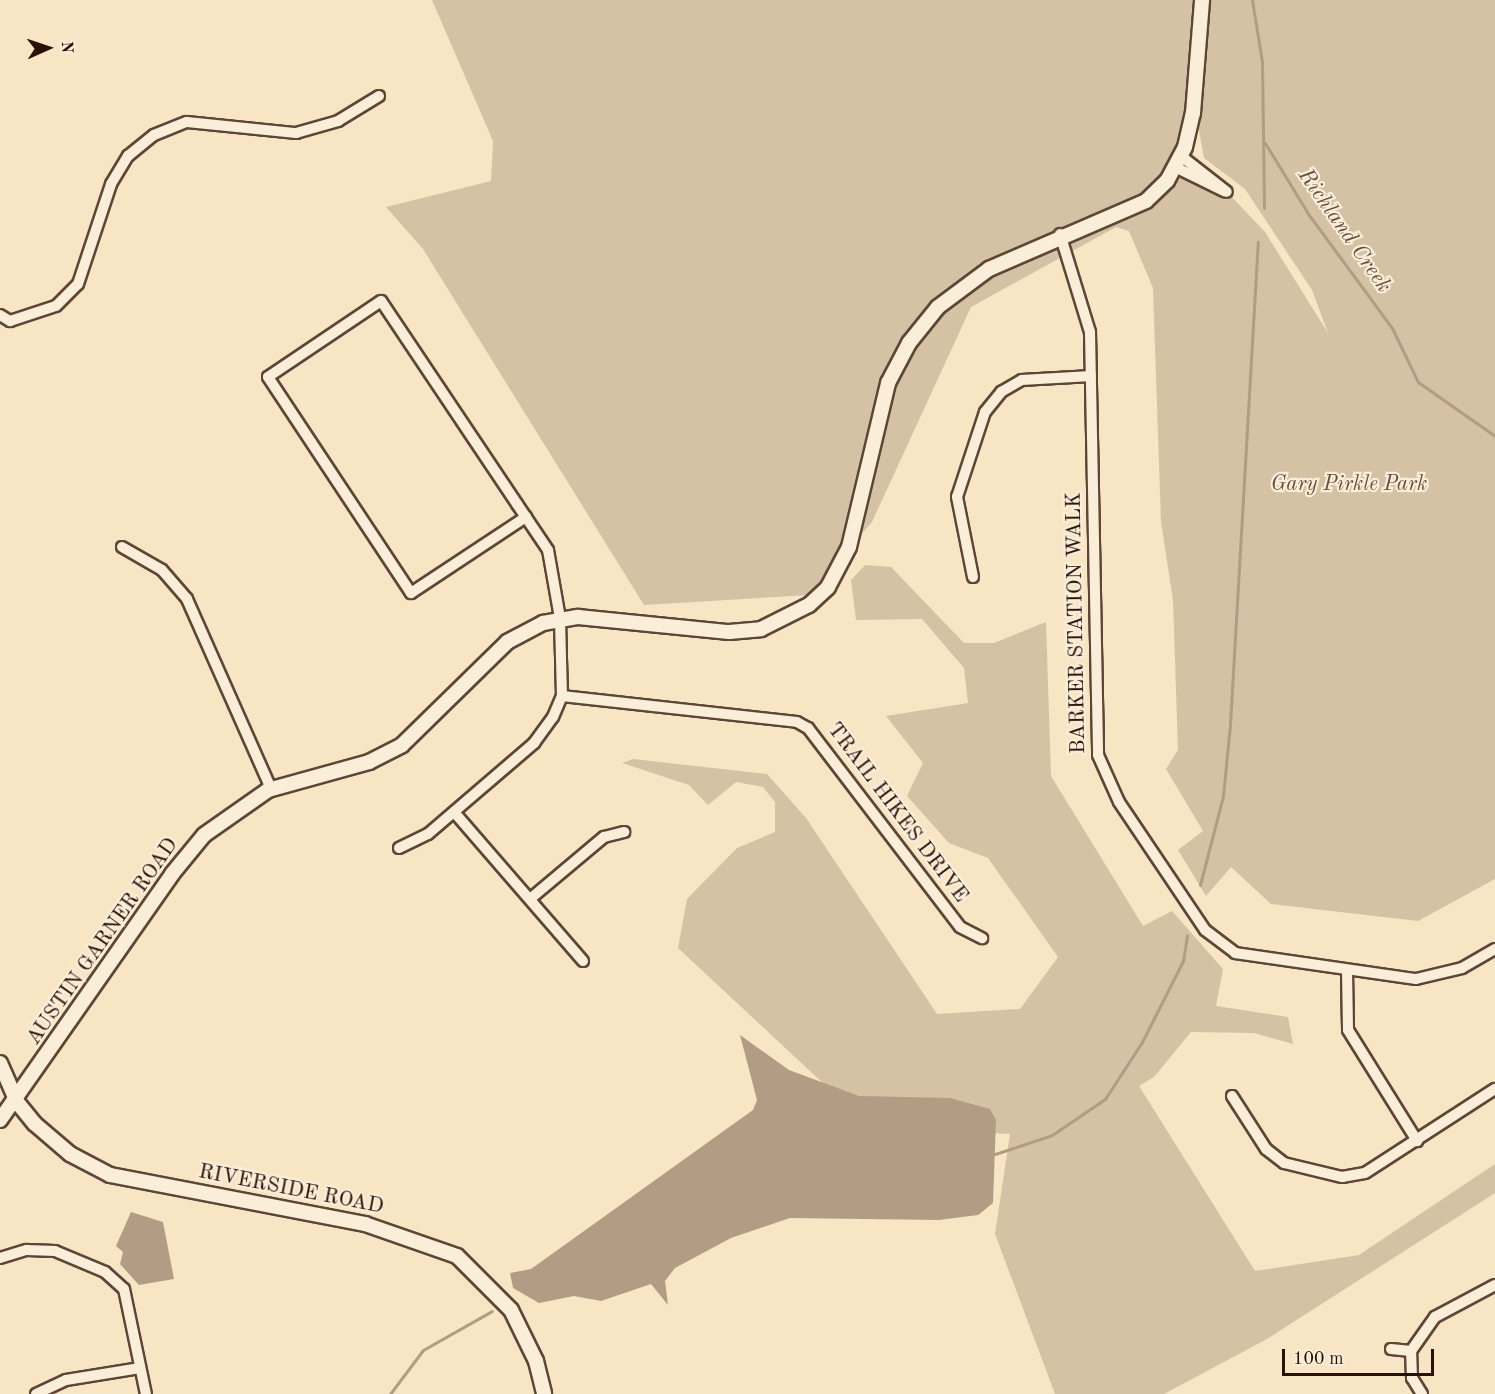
<!DOCTYPE html>
<style>
body{margin:0}
#map{position:relative;width:1495px;height:1394px;overflow:hidden;background:#f8e5c4;font-family:"Old Standard TT",serif}
div>[style]{position:absolute}
.green>*{inset:0;background:#d5c1a4}
.water>*{inset:0;background:#b29d84}
.stream>*{height:3px;margin:-1.5px;padding:0 1.5px;transform-origin:1.5px;border-radius:1.5px;background:#b29d84}
.roads{filter:drop-shadow(2px 0 #5e4637) drop-shadow(-2px 0 #5e4637) drop-shadow(0 2px #5e4637) drop-shadow(0 -2px #5e4637)}
.minor>*{height:10px;margin:-5px;padding:0 5px;transform-origin:5px;border-radius:5px;background:#faeed9}
.tertiary>*{height:14px;margin:-7px;padding:0 7px;transform-origin:7px;border-radius:7px;background:#faeed9}
span{translate:-50% -50%;white-space:nowrap;text-align:center;line-height:1.15;-webkit-text-stroke:4.5px #faeed9;paint-order:stroke}
.park-label{font-size:21px;color:#664f3f;font-style:italic}
.street-label{font-size:21px;color:#2a1108}
.water-label{font-size:22px;color:#675040;font-style:italic}
.north{position:absolute;left:18px;top:18px;width:60px;height:60px;-webkit-text-stroke:4px #faeed9;paint-order:stroke;rotate:87deg;font-size:16px;font-weight:700;line-height:24px;text-align:center;color:#2a1108}
.north::after{content:'';display:block;margin:auto;width:21px;height:27px;background:#2a1108;clip-path:polygon(50% 0,100% 100%,50% 72%,0 100%)}
.scale{position:absolute;left:1282px;top:1349px;width:152px;height:27px;box-sizing:border-box;border:3px solid #2a1108;border-top:0;padding-left:8px;font-size:18px;line-height:21px;white-space:nowrap;color:#2a1108;-webkit-text-stroke:4px #faeed9;paint-order:stroke}
</style>
<div id="map">
<div class="green">
<i style="clip-path:polygon(evenodd,432px 0,1495px 0,1495px 879px,1418px 921px,1271px 904px,1231px 867px,1206px 896px,1178px 850px,1203px 831px,1166px 769px,1178px 750px,1173px 600px,1161px 522px,1153px 288px,1129px 231px,1116px 227px,971px 307px,872px 522px,808px 595px,644px 605px,423px 249px,386px 207px,491px 181px,493px 141px,432px 0,1197px 119px,1204px 158px,1245px 189px,1312px 290px,1328px 333px,1265px 232px,1227px 192px,1183px 176px,1157px 199px,1197px 119px)"></i>
<i style="clip-path:polygon(865px 565px,891px 567px,964px 643px,994px 643px,1046px 622px,1051px 776px,1143px 926px,1172px 911px,1223px 969px,1216px 1006px,1288px 1017px,1293px 1044px,1254px 1033px,1191px 1032px,1154px 1077px,1139px 1086px,1255px 1271px,1359px 1255px,1495px 1164px,1495px 1193px,1267px 1339px,1164px 1394px,1055px 1394px,995px 1234px,1010px 1134px,870px 1127px,678px 948px,687px 899px,737px 848px,775px 832px,775px 802px,763px 787px,736px 782px,708px 805px,689px 785px,622px 763px,633px 759px,767px 774px,806px 818px,937px 1014px,1020px 1009px,1058px 957px,988px 858px,949px 843px,907px 796px,923px 763px,886px 716px,968px 703px,964px 668px,922px 619px,856px 620px,851px 580px)"></i>
</div>
<div class="water">
<i style="clip-path:polygon(740px 1035px,789px 1070px,859px 1096px,950px 1098px,990px 1109px,996px 1120px,993px 1203px,978px 1215px,939px 1220px,790px 1218px,731px 1238px,675px 1268px,665px 1281px,668px 1305px,651px 1284px,601px 1301px,574px 1296px,539px 1303px,513px 1288px,510px 1273px,531px 1269px,753px 1110px,757px 1100px)"></i>
<i style="clip-path:polygon(131px 1212px,163px 1222px,174px 1279px,139px 1285px,120px 1264px,123px 1252px,116px 1246px)"></i>
</div>
<div class="stream">
<i style="left:1252px;top:0;width:63px;rotate:80.8deg"></i>
<i style="left:1262px;top:62px;width:146px;rotate:89.2deg"></i>
<i style="left:1265px;top:143px;width:84px;rotate:58.6deg"></i>
<i style="left:1309px;top:215px;width:140px;rotate:53.7deg"></i>
<i style="left:1392px;top:328px;width:60px;rotate:64.3deg"></i>
<i style="left:1418px;top:382px;width:94px;rotate:35deg"></i>
<i style="left:1200px;top:885px;width:92px;rotate:-75.5deg"></i>
<i style="left:1223px;top:796px;width:72px;rotate:-84.4deg"></i>
<i style="left:1230px;top:724px;width:483px;rotate:-86.7deg"></i>
<i style="left:995px;top:1154px;width:60px;rotate:-18.4deg"></i>
<i style="left:1052px;top:1135px;width:64px;rotate:-34.2deg"></i>
<i style="left:1105px;top:1099px;width:68px;rotate:-57deg"></i>
<i style="left:1142px;top:1042px;width:91px;rotate:-63.2deg"></i>
<i style="left:1183px;top:961px;width:26px;rotate:-81deg"></i>
<i style="left:390px;top:1394px;width:55px;rotate:-53.1deg"></i>
<i style="left:423px;top:1350px;width:79px;rotate:-29.5deg"></i>
</div>
<div class="roads">
<div class="minor">
<i style="left:1181px;top:156px;width:58px;rotate:38deg"></i>
<i style="left:1175px;top:167px;width:55px;rotate:26.1deg"></i>
<i style="left:1060px;top:234px;width:102px;rotate:73deg"></i>
<i style="left:1090px;top:332px;width:423px;rotate:88.9deg"></i>
<i style="left:1098px;top:755px;width:51px;rotate:65.9deg"></i>
<i style="left:1119px;top:802px;width:154px;rotate:56.1deg"></i>
<i style="left:1205px;top:930px;width:38px;rotate:37deg"></i>
<i style="left:1235px;top:953px;width:183px;rotate:8.2deg"></i>
<i style="left:1416px;top:979px;width:47px;rotate:-13.4deg"></i>
<i style="left:1462px;top:968px;width:38px;rotate:-30deg"></i>
<i style="left:0;top:315px;width:12px;rotate:31deg"></i>
<i style="left:10px;top:321px;width:48px;rotate:-18.1deg"></i>
<i style="left:56px;top:306px;width:31px;rotate:-45deg"></i>
<i style="left:78px;top:284px;width:105px;rotate:-71.7deg"></i>
<i style="left:111px;top:184px;width:33px;rotate:-59deg"></i>
<i style="left:128px;top:156px;width:33px;rotate:-39deg"></i>
<i style="left:154px;top:135px;width:35px;rotate:-22deg"></i>
<i style="left:187px;top:122px;width:110px;rotate:5.8deg"></i>
<i style="left:296px;top:133px;width:44px;rotate:-15.9deg"></i>
<i style="left:338px;top:121px;width:48px;rotate:-31.4deg"></i>
<i style="left:122px;top:547px;width:46px;rotate:29.9deg"></i>
<i style="left:162px;top:570px;width:38px;rotate:49deg"></i>
<i style="left:187px;top:599px;width:208px;rotate:66.1deg"></i>
<i style="left:973px;top:577px;width:82px;rotate:-101.3deg"></i>
<i style="left:957px;top:497px;width:89px;rotate:-71.8deg"></i>
<i style="left:985px;top:412px;width:26px;rotate:-51deg"></i>
<i style="left:1001px;top:392px;width:24px;rotate:-30deg"></i>
<i style="left:1022px;top:380px;width:69px;rotate:-3.3deg"></i>
<i style="left:562px;top:696px;width:236px;rotate:6.3deg"></i>
<i style="left:797px;top:722px;width:13px;rotate:29deg"></i>
<i style="left:808px;top:728px;width:250px;rotate:52.6deg"></i>
<i style="left:960px;top:927px;width:25px;rotate:27deg"></i>
<i style="left:454px;top:812px;width:197px;rotate:49.1deg"></i>
<i style="left:399px;top:848px;width:32px;rotate:-26deg"></i>
<i style="left:428px;top:834px;width:140px;rotate:-40.6deg"></i>
<i style="left:534px;top:743px;width:32px;rotate:-54deg"></i>
<i style="left:553px;top:717px;width:23px;rotate:-67deg"></i>
<i style="left:562px;top:696px;width:78px;rotate:-91.5deg"></i>
<i style="left:560px;top:618px;width:69px;rotate:-100deg"></i>
<i style="left:548px;top:550px;width:55px;rotate:-124deg"></i>
<i style="left:517px;top:504px;width:244px;rotate:-123.8deg"></i>
<i style="left:381px;top:301px;width:136px;rotate:146.1deg"></i>
<i style="left:268px;top:377px;width:259px;rotate:56.5deg"></i>
<i style="left:411px;top:593px;width:138px;rotate:-33.5deg"></i>
<i style="left:530px;top:899px;width:97px;rotate:-40deg"></i>
<i style="left:604px;top:837px;width:21px;rotate:-14deg"></i>
<i style="left:1347px;top:971px;width:59px;rotate:89deg"></i>
<i style="left:1348px;top:1030px;width:131px;rotate:58.1deg"></i>
<i style="left:1232px;top:1096px;width:63px;rotate:57.3deg"></i>
<i style="left:1266px;top:1149px;width:23px;rotate:38deg"></i>
<i style="left:1284px;top:1163px;width:60px;rotate:13.6deg"></i>
<i style="left:1342px;top:1177px;width:23px;rotate:-10deg"></i>
<i style="left:1365px;top:1173px;width:155px;rotate:-32.9deg"></i>
<i style="left:0;top:1258px;width:28px;rotate:-17deg"></i>
<i style="left:27px;top:1250px;width:28px;rotate:2deg"></i>
<i style="left:55px;top:1251px;width:54px;rotate:22.8deg"></i>
<i style="left:105px;top:1272px;width:25px;rotate:42deg"></i>
<i style="left:124px;top:1289px;width:107px;rotate:78.2deg"></i>
<i style="left:1391px;top:1349px;width:20px;rotate:6deg"></i>
<i style="left:36px;top:1394px;width:33px;rotate:-25deg"></i>
<i style="left:66px;top:1380px;width:75px;rotate:-9.2deg"></i>
<i style="left:1422px;top:1394px;width:19px;rotate:-122deg"></i>
<i style="left:1412px;top:1378px;width:27px;rotate:-92deg"></i>
<i style="left:1411px;top:1351px;width:42px;rotate:-54.8deg"></i>
<i style="left:1435px;top:1317px;width:68px;rotate:-28.1deg"></i>
</div>
<div class="tertiary">
<i style="left:0;top:1063px;width:43px;rotate:66.4deg"></i>
<i style="left:17px;top:1102px;width:28px;rotate:51deg"></i>
<i style="left:35px;top:1124px;width:46px;rotate:40.6deg"></i>
<i style="left:70px;top:1154px;width:45px;rotate:27.7deg"></i>
<i style="left:110px;top:1175px;width:260px;rotate:10.9deg"></i>
<i style="left:365px;top:1224px;width:97px;rotate:19.2deg"></i>
<i style="left:457px;top:1256px;width:76px;rotate:45deg"></i>
<i style="left:511px;top:1310px;width:57px;rotate:63.9deg"></i>
<i style="left:536px;top:1361px;width:34px;rotate:76deg"></i>
<i style="left:0;top:1120px;width:300px;rotate:-55deg"></i>
<i style="left:172px;top:874px;width:50px;rotate:-50.6deg"></i>
<i style="left:204px;top:835px;width:78px;rotate:-35.1deg"></i>
<i style="left:268px;top:790px;width:105px;rotate:-15.5deg"></i>
<i style="left:369px;top:762px;width:37px;rotate:-27deg"></i>
<i style="left:402px;top:745px;width:147px;rotate:-44.4deg"></i>
<i style="left:507px;top:642px;width:41px;rotate:-27.8deg"></i>
<i style="left:543px;top:623px;width:36px;rotate:-10deg"></i>
<i style="left:578px;top:617px;width:152px;rotate:5.7deg"></i>
<i style="left:729px;top:632px;width:32px;rotate:-5deg"></i>
<i style="left:761px;top:629px;width:54px;rotate:-26.6deg"></i>
<i style="left:809px;top:605px;width:26px;rotate:-43deg"></i>
<i style="left:828px;top:587px;width:45px;rotate:-62.3deg"></i>
<i style="left:849px;top:547px;width:169px;rotate:-76.6deg"></i>
<i style="left:888px;top:383px;width:45px;rotate:-62.3deg"></i>
<i style="left:909px;top:343px;width:46px;rotate:-51.1deg"></i>
<i style="left:938px;top:307px;width:64px;rotate:-36.7deg"></i>
<i style="left:989px;top:269px;width:171px;rotate:-23.4deg"></i>
<i style="left:1146px;top:201px;width:29px;rotate:-44deg"></i>
<i style="left:1167px;top:181px;width:38px;rotate:-62deg"></i>
<i style="left:1185px;top:147px;width:35px;rotate:-77deg"></i>
<i style="left:1193px;top:113px;width:113px;rotate:-85.4deg"></i>
</div>
</div>
<div class="park-label">
<span style="left:1349px;top:485px">Gary Pirkle Park</span>
</div>
<div class="street-label">
<span style="left:1077px;top:623px;rotate:-91deg">BARKER STATION WALK</span>
<span style="left:897px;top:813px;rotate:53deg">TRAIL HIKES DRIVE</span>
<span style="left:103px;top:942px;rotate:-55deg">AUSTIN GARNER ROAD</span>
<span style="left:291px;top:1190px;rotate:11deg">RIVERSIDE ROAD</span>
</div>
<div class="water-label">
<span style="left:1344px;top:231px;rotate:55deg">Richland Creek</span>
</div>
<div class="north">N</div>
<div class="scale">100 m</div>
</div>
